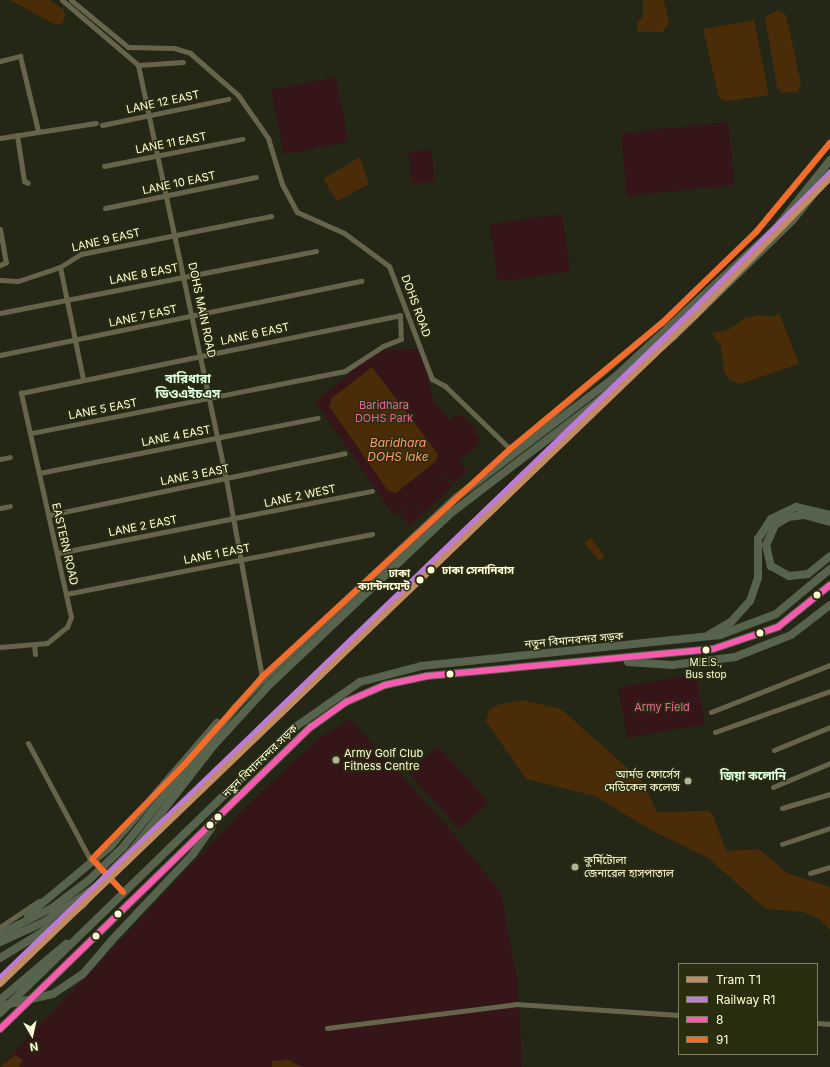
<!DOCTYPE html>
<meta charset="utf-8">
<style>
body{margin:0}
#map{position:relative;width:830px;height:1067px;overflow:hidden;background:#252716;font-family:Inter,"Noto Sans Bengali",sans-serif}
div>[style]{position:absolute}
.green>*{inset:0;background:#351518;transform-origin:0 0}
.water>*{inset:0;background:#4a2c09;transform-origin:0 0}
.minor>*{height:5px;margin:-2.5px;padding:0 2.5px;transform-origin:2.5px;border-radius:2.5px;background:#66654c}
.highway>*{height:8px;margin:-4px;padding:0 4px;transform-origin:4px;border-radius:4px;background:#57634c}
.highway-bridge>*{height:8px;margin:-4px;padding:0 4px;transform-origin:4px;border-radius:4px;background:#57634c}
.bus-1>*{height:6px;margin:-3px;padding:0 3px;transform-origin:3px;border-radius:3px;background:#f75aaf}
.bus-2>*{height:6px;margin:-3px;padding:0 3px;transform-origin:3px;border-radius:3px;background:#f36c2b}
.rail-1>*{height:7px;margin:-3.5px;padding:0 3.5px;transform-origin:3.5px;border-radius:3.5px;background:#bd7bd9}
.tram-1>*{height:6px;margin:-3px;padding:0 3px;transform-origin:3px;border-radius:3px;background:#c18c65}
.dots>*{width:11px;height:11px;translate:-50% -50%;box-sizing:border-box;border:2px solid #2b2d10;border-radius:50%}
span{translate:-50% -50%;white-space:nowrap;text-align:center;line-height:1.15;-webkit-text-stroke:3px #2b2d10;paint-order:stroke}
.bus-label{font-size:10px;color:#ffffdc}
.street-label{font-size:11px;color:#ffffdc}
.park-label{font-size:11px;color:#e86797}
.stop-label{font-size:11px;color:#ffffdc;font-weight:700}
.left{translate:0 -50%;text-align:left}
.right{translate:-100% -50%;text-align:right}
.poi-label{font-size:11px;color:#ffffdc}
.water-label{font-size:12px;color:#ff9c6a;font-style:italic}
.neighbourhood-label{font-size:12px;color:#deffe6;font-weight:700}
.quarter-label{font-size:13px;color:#deffe6;font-weight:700}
.legend{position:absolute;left:678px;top:963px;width:140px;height:92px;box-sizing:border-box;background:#2b2d10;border:1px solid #808162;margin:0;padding:5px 7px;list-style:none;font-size:12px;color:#ffffdc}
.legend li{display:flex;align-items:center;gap:8px;height:20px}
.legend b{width:20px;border:1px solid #808162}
.north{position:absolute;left:12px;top:1015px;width:40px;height:40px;-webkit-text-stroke:3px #2b2d10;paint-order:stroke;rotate:171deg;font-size:11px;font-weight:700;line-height:16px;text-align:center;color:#ffffdc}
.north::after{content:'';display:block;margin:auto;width:14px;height:18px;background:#ffffdc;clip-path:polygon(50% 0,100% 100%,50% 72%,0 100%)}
</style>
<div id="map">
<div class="green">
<i style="left:336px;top:77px;width:66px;height:66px;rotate:79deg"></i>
<i style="left:728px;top:122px;width:63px;height:108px;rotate:84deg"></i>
<i style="left:431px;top:149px;width:32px;height:23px;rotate:83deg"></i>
<i style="left:562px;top:214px;width:58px;height:73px;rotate:82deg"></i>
<i style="clip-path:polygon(420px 349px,434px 402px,450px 420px,461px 414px,477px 429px,474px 432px,480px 438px,475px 448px,459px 461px,467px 471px,453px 484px,444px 474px,394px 516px,315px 401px,377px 351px)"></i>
<i style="clip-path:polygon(443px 476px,453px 486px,424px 513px,412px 501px)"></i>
<i style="left:412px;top:502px;width:16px;height:18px;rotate:47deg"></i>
<i style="left:696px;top:674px;width:51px;height:79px;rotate:80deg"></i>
<i style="clip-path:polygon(350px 719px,450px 829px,501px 893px,518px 985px,522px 1067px,0 1067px,253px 800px,317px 739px)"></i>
<i style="left:438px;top:746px;width:76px;height:40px;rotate:48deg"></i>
</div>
<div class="water">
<i style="clip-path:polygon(10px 0,50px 0,64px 10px,65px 17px,62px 24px,54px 24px)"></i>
<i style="clip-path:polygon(643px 0,664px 0,669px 23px,663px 32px,637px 32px,637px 22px,643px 18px)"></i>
<i style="clip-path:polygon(778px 10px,786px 15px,801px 84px,797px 92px,781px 93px,777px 87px,765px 17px)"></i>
<i style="clip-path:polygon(754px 20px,769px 95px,728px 101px,719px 98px,703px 29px)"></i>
<i style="clip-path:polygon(360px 157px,369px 184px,337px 201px,323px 179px)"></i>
<i style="clip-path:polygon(779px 313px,799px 364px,740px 384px,730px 381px,724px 371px,721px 346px,712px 333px,728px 330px,745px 318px,759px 315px,773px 317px)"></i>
<i style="clip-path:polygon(372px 367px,438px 454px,436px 461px,396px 493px,388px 491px,329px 406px,332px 398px)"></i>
<i style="left:591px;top:538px;width:23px;height:8px;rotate:52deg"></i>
<i style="clip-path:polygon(523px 700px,561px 709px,643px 782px,657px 812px,708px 811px,713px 815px,726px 851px,759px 849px,787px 873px,830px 887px,830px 930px,821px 920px,804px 912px,766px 909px,708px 858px,651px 830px,595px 796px,526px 779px,486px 721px,488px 712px,497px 705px)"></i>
<i style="clip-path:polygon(15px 1055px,23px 1060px,19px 1067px,0 1067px)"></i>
<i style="clip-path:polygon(288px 1060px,302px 1067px,272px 1067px,272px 1061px)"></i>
</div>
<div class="minor">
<i style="left:62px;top:0;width:100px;rotate:40.5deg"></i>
<i style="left:71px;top:0;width:74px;rotate:39.5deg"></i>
<i style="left:128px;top:47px;width:46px;rotate:1.2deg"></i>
<i style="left:174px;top:48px;width:17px;rotate:17deg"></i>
<i style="left:190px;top:53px;width:64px;rotate:41.2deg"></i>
<i style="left:238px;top:95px;width:52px;rotate:55.1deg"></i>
<i style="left:268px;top:138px;width:48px;rotate:73.1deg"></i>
<i style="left:282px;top:184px;width:32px;rotate:62deg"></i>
<i style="left:297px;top:212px;width:51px;rotate:24.1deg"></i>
<i style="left:344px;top:233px;width:56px;rotate:36.3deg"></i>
<i style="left:389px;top:266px;width:121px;rotate:69.2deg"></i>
<i style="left:432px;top:379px;width:15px;rotate:28deg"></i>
<i style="left:445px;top:386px;width:91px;rotate:44.1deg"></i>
<i style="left:0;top:61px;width:21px;rotate:-14deg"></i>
<i style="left:20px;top:56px;width:77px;rotate:76.5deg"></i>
<i style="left:138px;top:65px;width:423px;rotate:78deg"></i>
<i style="left:226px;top:479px;width:201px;rotate:79.7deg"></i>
<i style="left:138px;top:65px;width:45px;rotate:-3.8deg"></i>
<i style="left:102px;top:125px;width:129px;rotate:-11.7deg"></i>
<i style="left:17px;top:135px;width:47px;rotate:81.3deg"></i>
<i style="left:24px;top:181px;width:4px;rotate:27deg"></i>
<i style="left:0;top:138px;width:97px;rotate:-8.9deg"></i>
<i style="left:104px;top:166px;width:141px;rotate:-11.1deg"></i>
<i style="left:105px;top:208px;width:154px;rotate:-11.6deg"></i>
<i style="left:0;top:229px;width:34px;rotate:80deg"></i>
<i style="left:6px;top:262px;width:7px;rotate:153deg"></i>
<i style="left:60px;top:267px;width:25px;rotate:-32deg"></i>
<i style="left:81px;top:254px;width:194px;rotate:-11.3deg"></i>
<i style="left:60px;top:267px;width:114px;rotate:78.4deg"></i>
<i style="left:0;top:280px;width:18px;rotate:3deg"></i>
<i style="left:18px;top:281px;width:44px;rotate:-18.4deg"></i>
<i style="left:0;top:313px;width:322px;rotate:-11.1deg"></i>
<i style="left:0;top:355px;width:369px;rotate:-11.6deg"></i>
<i style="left:0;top:459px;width:10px;rotate:-11deg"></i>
<i style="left:489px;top:469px;width:226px;rotate:-40.2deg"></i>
<i style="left:662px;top:323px;width:131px;rotate:-44.1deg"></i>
<i style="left:756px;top:232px;width:116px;rotate:-50.3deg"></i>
<i style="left:39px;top:473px;width:284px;rotate:-11.2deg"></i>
<i style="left:0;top:508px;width:10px;rotate:-11deg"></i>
<i style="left:49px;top:515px;width:302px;rotate:-11.8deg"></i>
<i style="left:58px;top:553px;width:320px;rotate:-11.2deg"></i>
<i style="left:66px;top:594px;width:312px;rotate:-11.1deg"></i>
<i style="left:34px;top:645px;width:9px;rotate:84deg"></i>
<i style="left:0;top:647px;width:47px;rotate:-4.9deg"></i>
<i style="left:47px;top:643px;width:26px;rotate:-39deg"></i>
<i style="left:67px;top:627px;width:11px;rotate:-68deg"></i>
<i style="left:71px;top:617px;width:230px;rotate:-102.6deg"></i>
<i style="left:21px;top:393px;width:387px;rotate:-11.6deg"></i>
<i style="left:400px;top:315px;width:24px;rotate:88deg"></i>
<i style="left:401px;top:339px;width:19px;rotate:159deg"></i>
<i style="left:383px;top:346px;width:45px;rotate:146.7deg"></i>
<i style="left:345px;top:371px;width:320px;rotate:168.8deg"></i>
<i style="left:711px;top:712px;width:128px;rotate:-21.6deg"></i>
<i style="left:715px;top:732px;width:122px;rotate:-19.6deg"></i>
<i style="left:28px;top:743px;width:134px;rotate:61.9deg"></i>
<i style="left:774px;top:750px;width:61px;rotate:-22.3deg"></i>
<i style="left:773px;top:787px;width:62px;rotate:-22.8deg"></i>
<i style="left:782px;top:808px;width:50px;rotate:-16.3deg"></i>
<i style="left:782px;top:844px;width:51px;rotate:-18.4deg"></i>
<i style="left:100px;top:851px;width:22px;rotate:-47deg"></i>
<i style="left:93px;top:858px;width:45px;rotate:48.6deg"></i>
<i style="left:810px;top:873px;width:21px;rotate:-17deg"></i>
<i style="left:0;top:927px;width:47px;rotate:-33.7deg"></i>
<i style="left:817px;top:1023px;width:13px;rotate:4deg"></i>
<i style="left:327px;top:1028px;width:191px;rotate:-7.2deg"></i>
<i style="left:516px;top:1004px;width:163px;rotate:3.9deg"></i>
</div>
<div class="highway">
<i style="left:830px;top:522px;width:28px;rotate:-165deg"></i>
<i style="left:803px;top:515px;width:15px;rotate:172deg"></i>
<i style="left:788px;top:517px;width:15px;rotate:148deg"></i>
<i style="left:775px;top:525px;width:22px;rotate:114deg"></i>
<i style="left:766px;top:545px;width:22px;rotate:77deg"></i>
<i style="left:771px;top:566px;width:21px;rotate:29deg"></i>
<i style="left:789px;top:576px;width:19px;rotate:-6deg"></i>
<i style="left:808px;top:574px;width:28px;rotate:-39deg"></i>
<i style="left:710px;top:634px;width:24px;rotate:-30deg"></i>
<i style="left:731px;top:622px;width:28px;rotate:-48deg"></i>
<i style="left:750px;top:601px;width:24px;rotate:-71deg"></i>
<i style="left:758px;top:578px;width:39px;rotate:-90deg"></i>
<i style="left:758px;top:539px;width:24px;rotate:-57deg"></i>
<i style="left:771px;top:519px;width:28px;rotate:-26deg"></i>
<i style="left:796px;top:507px;width:35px;rotate:13deg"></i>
<i style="left:628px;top:662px;width:44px;rotate:3.9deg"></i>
<i style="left:672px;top:665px;width:64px;rotate:-7.2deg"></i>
<i style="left:735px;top:657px;width:60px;rotate:-21.4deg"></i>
<i style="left:791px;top:635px;width:49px;rotate:-37.6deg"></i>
<i style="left:112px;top:940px;width:118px;rotate:-46.7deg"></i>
<i style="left:193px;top:854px;width:32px;rotate:-55deg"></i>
<i style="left:0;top:958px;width:73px;rotate:-31.5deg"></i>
<i style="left:62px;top:920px;width:26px;rotate:-37deg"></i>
<i style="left:83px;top:904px;width:21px;rotate:-53deg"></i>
<i style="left:0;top:1000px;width:87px;rotate:-40.3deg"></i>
<i style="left:0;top:1013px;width:406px;rotate:-44.2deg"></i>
<i style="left:291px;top:730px;width:84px;rotate:-34.8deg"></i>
<i style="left:360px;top:682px;width:63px;rotate:-14.7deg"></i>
<i style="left:421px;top:666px;width:301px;rotate:-5.9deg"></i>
<i style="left:720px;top:635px;width:60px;rotate:-20.6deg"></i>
<i style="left:776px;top:614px;width:70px;rotate:-39.8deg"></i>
<i style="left:0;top:1029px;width:434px;rotate:-44.2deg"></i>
<i style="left:311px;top:727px;width:43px;rotate:-35.5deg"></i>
<i style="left:346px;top:702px;width:43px;rotate:-23.6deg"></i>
<i style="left:385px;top:685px;width:43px;rotate:-12.1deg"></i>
<i style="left:427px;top:676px;width:287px;rotate:-5.4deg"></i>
<i style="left:713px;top:649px;width:69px;rotate:-18.7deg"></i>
<i style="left:778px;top:627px;width:67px;rotate:-38.9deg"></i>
</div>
<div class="highway-bridge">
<i style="left:28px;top:915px;width:107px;rotate:-39.7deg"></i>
<i style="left:110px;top:847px;width:164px;rotate:-49.2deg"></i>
<i style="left:0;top:934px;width:58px;rotate:-26.6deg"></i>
<i style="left:52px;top:908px;width:46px;rotate:-37.1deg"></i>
<i style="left:89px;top:880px;width:47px;rotate:-44.1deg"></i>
<i style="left:123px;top:847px;width:179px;rotate:-51.1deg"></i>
<i style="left:235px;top:708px;width:40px;rotate:-46deg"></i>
<i style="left:263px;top:679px;width:266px;rotate:-43.2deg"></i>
<i style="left:457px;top:497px;width:197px;rotate:-37.2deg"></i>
<i style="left:614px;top:378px;width:221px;rotate:-42.8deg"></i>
<i style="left:776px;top:228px;width:87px;rotate:-51.5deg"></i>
<i style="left:0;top:942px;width:48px;rotate:-24.4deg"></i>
<i style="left:44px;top:922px;width:63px;rotate:-33.9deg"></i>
<i style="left:96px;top:887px;width:53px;rotate:-45.8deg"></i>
<i style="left:133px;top:849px;width:132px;rotate:-52.1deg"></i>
<i style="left:214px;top:745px;width:81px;rotate:-47.5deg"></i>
<i style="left:269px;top:685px;width:250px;rotate:-43.4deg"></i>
<i style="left:451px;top:513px;width:185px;rotate:-37.3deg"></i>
<i style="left:598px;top:401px;width:100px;rotate:-40.5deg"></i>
<i style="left:674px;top:336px;width:165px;rotate:-44.3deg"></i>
<i style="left:792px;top:221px;width:61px;rotate:-51.6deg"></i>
<i style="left:0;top:1006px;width:54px;rotate:-12.8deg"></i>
<i style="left:53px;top:994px;width:36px;rotate:-34deg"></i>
<i style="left:83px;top:974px;width:45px;rotate:-49.5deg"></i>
</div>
<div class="bus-1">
<i style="left:0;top:1029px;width:434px;rotate:-44.2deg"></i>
<i style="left:311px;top:727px;width:43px;rotate:-35.5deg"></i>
<i style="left:346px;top:702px;width:43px;rotate:-23.6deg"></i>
<i style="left:385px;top:685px;width:43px;rotate:-12.1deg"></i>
<i style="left:427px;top:676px;width:287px;rotate:-5.4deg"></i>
<i style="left:713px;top:649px;width:69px;rotate:-18.7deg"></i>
<i style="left:778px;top:627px;width:67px;rotate:-38.9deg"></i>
</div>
<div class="bus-2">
<i style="left:123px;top:892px;width:45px;rotate:-133.2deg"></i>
<i style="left:92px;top:859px;width:132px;rotate:-45.6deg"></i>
<i style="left:184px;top:765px;width:118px;rotate:-48.4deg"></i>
<i style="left:262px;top:677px;width:337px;rotate:-42.6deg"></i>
<i style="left:510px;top:449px;width:197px;rotate:-39.7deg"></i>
<i style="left:662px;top:323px;width:131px;rotate:-44.1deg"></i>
<i style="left:756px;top:232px;width:116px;rotate:-50.3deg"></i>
</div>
<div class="rail-1">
<i style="left:0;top:978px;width:960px;rotate:-43.94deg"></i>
<i style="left:691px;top:312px;width:197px;rotate:-45deg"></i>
</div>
<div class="tram-1">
<i style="left:0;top:984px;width:964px;rotate:-43.87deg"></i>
<i style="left:695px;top:316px;width:193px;rotate:-45.6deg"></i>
</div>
<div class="dots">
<i style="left:431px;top:570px;background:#ffffdc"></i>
<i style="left:420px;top:580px;background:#ffffdc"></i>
<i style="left:817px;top:595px;background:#ffffdc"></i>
<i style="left:760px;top:633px;background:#ffffdc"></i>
<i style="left:706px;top:650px;background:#ffffdc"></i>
<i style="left:450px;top:674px;background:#ffffdc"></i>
<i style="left:336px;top:760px;background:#b3b397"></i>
<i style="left:688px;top:781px;background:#b3b397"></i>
<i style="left:218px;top:817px;background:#ffffdc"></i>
<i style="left:210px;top:825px;background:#ffffdc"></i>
<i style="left:575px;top:867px;background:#b3b397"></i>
<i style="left:118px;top:914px;background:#ffffdc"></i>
<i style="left:96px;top:936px;background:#ffffdc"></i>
</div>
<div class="bus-label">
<span style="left:706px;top:668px">M.E.S.,<br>Bus stop</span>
</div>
<div class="street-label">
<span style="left:163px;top:102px;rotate:-12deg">LANE 12 EAST</span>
<span style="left:171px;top:143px;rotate:-11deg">LANE 11 EAST</span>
<span style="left:179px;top:183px;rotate:-12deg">LANE 10 EAST</span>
<span style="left:106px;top:240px;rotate:-13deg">LANE 9 EAST</span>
<span style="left:144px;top:274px;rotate:-11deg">LANE 8 EAST</span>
<span style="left:416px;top:306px;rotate:70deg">DOHS ROAD</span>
<span style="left:202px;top:310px;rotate:78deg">DOHS MAIN ROAD</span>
<span style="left:143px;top:316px;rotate:-12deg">LANE 7 EAST</span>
<span style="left:255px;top:334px;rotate:-12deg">LANE 6 EAST</span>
<span style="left:103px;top:409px;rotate:-11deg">LANE 5 EAST</span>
<span style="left:176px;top:436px;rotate:-11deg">LANE 4 EAST</span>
<span style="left:195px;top:475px;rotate:-11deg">LANE 3 EAST</span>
<span style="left:300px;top:496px;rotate:-12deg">LANE 2 WEST</span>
<span style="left:143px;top:526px;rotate:-11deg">LANE 2 EAST</span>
<span style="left:65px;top:544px;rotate:77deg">EASTERN ROAD</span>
<span style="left:217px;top:554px;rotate:-11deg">LANE 1 EAST</span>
<span style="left:574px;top:640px;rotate:-5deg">নতুন বিমানবন্দর সড়ক</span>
<span style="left:260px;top:761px;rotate:-44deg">নতুন বিমানবন্দর সড়ক</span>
</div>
<div class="park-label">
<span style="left:384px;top:412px">Baridhara<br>DOHS Park</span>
<span style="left:662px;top:707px">Army Field</span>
</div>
<div class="stop-label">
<span class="left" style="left:442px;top:570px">ঢাকা সেনানিবাস</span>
<span class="right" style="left:410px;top:580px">ঢাকা<br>ক্যান্টনমেন্ট</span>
</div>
<div class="poi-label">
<span class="left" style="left:344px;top:760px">Army Golf Club<br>Fitness Centre</span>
<span class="right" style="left:680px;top:781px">আর্মড ফোর্সেস<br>মেডিকেল কলেজ</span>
<span class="left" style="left:584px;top:867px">কুর্মিটোলা<br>জেনারেল হাসপাতাল</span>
</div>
<div class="water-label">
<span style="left:398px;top:450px">Baridhara<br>DOHS lake</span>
</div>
<div class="neighbourhood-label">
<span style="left:753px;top:776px">জিয়া কলোনি</span>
</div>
<div class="quarter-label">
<span style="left:188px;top:386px">বারিধারা<br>ডিওএইচএস</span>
</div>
<ul class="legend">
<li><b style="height:5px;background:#c18c65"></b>Tram T1</li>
<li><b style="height:5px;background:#bd7bd9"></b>Railway R1</li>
<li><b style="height:5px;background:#f75aaf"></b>8</li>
<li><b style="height:5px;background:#f36c2b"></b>91</li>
</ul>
<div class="north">N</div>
</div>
